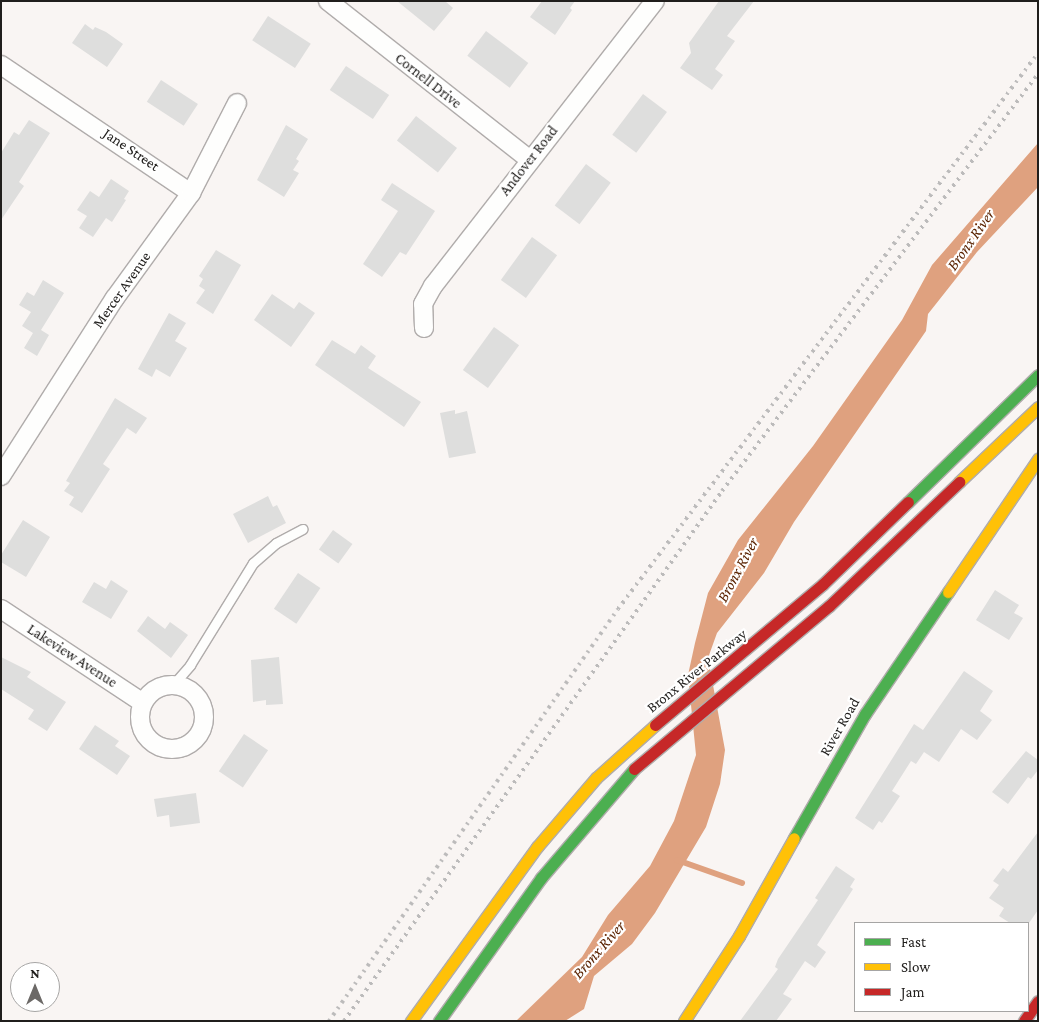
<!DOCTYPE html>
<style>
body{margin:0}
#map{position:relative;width:1039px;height:1022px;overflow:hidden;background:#f9f5f3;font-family:"Crimson Pro",serif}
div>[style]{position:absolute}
.water>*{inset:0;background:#dfa17f}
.stream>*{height:6px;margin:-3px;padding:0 3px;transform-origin:3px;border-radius:3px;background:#dfa17f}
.building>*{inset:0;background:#dededd;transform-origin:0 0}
.roads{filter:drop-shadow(1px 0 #b0acab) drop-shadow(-1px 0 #b0acab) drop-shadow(0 1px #b0acab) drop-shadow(0 -1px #b0acab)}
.lane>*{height:9px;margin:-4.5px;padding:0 4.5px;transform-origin:4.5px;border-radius:4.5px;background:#fefefd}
.street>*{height:18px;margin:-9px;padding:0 9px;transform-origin:9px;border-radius:9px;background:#fefefd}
.street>.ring{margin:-9px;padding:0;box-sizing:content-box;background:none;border:18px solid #fefefd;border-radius:50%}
.fast>*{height:11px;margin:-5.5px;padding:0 5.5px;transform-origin:5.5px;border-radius:5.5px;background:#4caf50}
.slow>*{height:11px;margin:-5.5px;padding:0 5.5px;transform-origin:5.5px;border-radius:5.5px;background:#ffc107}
.jam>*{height:11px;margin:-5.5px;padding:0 5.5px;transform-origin:5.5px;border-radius:5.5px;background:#c62828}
.rail>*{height:4px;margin-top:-2px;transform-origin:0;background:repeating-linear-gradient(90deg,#bcbbbb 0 2.5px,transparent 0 7.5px)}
span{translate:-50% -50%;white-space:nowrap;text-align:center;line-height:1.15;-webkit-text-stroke:4.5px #fff;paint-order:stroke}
.street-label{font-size:15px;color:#201e1c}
.water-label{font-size:16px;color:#5a2200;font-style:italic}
.frame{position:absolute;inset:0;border:2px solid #201e1c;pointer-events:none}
.legend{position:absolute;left:854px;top:922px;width:175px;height:90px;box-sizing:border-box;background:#fff;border:1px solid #a6a5a4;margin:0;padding:6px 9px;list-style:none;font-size:15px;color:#201e1c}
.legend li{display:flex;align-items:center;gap:10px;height:25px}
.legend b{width:25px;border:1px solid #a6a5a4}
.north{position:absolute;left:10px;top:962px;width:50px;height:50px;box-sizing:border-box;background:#fff;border:1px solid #a6a5a4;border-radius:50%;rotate:0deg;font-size:14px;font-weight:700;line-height:20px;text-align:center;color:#201e1c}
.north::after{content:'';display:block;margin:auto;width:18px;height:22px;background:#6c6967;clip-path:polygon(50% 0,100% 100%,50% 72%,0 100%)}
</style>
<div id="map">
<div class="water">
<i style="clip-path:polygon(1038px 143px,1038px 187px,977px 252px,928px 314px,926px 331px,794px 522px,764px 573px,717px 633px,708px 658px,725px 750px,720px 784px,706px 827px,655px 913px,632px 944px,594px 976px,584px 1009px,565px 1021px,516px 1021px,582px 957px,608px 915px,650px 866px,674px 821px,696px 755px,688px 675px,695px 643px,708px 593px,738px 540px,813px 446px,902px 320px,932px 265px)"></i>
</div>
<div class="stream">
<i style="left:677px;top:860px;width:69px;rotate:19.5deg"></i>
</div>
<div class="building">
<i style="clip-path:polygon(397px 1px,445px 1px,453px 8px,434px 31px)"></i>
<i style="clip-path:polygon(542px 1px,575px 1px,570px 8px,572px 10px,555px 35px,530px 17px)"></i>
<i style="clip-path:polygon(719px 1px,754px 1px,727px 36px,735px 41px,715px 69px,723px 75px,712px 90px,680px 68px,691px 53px,689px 43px)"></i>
<i style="left:268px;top:16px;width:51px;height:29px;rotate:33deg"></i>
<i style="clip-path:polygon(85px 24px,93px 30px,95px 27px,106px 32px,123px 44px,107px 67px,72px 43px)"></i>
<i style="left:486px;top:31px;width:53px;height:31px;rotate:37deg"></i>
<i style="left:346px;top:66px;width:52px;height:29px;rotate:34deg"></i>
<i style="left:161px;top:80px;width:44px;height:26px;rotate:33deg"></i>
<i style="left:643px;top:94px;width:30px;height:51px;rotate:37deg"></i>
<i style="left:416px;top:116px;width:52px;height:31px;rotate:38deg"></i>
<i style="clip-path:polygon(29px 120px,50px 133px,19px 182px,24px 186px,1px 220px,1px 153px,14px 132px,19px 135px)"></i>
<i style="clip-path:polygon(286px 125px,308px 139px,296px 159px,299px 161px,293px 170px,299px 173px,284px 197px,257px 180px)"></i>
<i style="left:586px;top:164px;width:31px;height:52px;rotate:37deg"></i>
<i style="clip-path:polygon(111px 179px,129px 191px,124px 199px,126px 200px,112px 222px,106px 218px,93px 237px,79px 228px,87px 216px,77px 210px,90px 191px,99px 197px)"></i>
<i style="clip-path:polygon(392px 183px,435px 211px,406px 255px,400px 252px,382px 277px,363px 264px,398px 211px,381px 200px)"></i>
<i style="left:532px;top:237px;width:31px;height:53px;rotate:36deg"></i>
<i style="clip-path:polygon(216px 250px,241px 265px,213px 314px,196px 303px,205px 290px,199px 286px,203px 279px,199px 276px)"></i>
<i style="clip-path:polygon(43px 280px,64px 293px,41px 330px,49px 335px,37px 356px,24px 348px,33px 333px,22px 326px,31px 312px,19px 305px,27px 292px,34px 296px)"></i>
<i style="clip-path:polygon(272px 294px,294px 309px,299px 302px,315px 313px,291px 347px,254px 320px)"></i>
<i style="clip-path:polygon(169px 313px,186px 323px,175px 341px,187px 348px,170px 377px,156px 369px,152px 377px,138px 369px)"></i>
<i style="left:494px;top:327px;width:31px;height:53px;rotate:36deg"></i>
<i style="clip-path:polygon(332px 340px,355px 354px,361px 345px,376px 356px,368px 368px,421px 402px,404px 427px,315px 365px)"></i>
<i style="clip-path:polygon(115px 398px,147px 418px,136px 434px,127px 428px,103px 464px,110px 469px,82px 513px,69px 505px,74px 497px,64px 491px,70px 483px,66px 481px)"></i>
<i style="clip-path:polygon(455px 410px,455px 414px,467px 411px,476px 453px,449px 458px,440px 413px)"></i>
<i style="clip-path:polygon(268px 496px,273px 507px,277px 505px,286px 523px,248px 543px,233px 514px)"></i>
<i style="clip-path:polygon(23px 520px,50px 537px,26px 577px,1px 562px,1px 555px)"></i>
<i style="left:333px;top:530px;width:24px;height:24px;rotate:36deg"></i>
<i style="left:298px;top:573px;width:27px;height:43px;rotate:34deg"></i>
<i style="clip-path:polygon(111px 580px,128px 591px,111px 619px,82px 602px,94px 582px,106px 589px)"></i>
<i style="clip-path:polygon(995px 590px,1019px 605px,1014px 613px,1023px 618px,1009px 640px,976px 620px)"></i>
<i style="clip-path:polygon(148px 616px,165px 629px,170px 622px,188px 635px,171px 658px,137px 631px)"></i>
<i style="clip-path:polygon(1px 657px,31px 672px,27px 677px,66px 702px,47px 731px,28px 719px,34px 710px,1px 689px)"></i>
<i style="clip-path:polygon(279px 657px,283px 704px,266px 705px,266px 700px,253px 702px,251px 660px)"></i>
<i style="clip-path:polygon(964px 671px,993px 691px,980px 711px,992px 720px,977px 740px,961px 729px,939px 762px,924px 752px,916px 764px,911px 761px,892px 791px,900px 796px,882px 823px,879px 821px,873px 830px,855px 818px,914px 724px,923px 730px)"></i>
<i style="clip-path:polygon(95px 725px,119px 741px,115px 746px,130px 756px,117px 775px,79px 749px)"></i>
<i style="left:244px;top:734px;width:29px;height:45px;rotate:34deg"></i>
<i style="clip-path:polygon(1026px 751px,1038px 760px,1038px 770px,1031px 779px,1028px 777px,1008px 804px,992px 792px)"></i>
<i style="clip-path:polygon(196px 793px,200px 823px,170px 827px,169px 815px,157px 817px,154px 799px)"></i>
<i style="clip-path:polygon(1038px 832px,1038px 910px,1029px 923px,1010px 923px,999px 916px,1004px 908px,989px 898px,999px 885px,993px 881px,1003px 868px,1008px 872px)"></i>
<i style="clip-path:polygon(836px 866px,855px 879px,850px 887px,853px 889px,817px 945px,826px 952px,815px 968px,805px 961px,783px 994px,792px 999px,776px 1021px,740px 1021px,778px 969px,775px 967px,778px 959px,818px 900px,815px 898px)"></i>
</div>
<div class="roads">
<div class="lane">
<i style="left:172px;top:686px;width:28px;rotate:-49deg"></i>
<i style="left:190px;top:665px;width:120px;rotate:-58.3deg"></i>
<i style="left:253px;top:563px;width:30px;rotate:-41deg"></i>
<i style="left:276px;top:543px;width:30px;rotate:-28deg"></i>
</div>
<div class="street">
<i style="left:328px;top:1px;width:256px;rotate:38.2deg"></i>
<i style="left:1px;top:65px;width:229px;rotate:34deg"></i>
<i style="left:424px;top:328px;width:24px;rotate:-92deg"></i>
<i style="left:423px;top:304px;width:21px;rotate:-61deg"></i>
<i style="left:433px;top:286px;width:361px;rotate:-52.1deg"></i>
<i style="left:1px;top:476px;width:211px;rotate:-57.4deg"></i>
<i style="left:115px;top:298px;width:130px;rotate:-54.1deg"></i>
<i style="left:191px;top:193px;width:101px;rotate:-62.9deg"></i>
<i style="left:1px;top:609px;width:170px;rotate:33.5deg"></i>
<i class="ring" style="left:140px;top:685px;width:46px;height:46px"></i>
</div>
<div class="fast">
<i style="left:908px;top:502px;width:182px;rotate:-44.3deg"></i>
<i style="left:794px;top:838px;width:143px;rotate:-60.2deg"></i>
<i style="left:865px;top:714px;width:148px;rotate:-55.8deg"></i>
<i style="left:439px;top:1021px;width:176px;rotate:-54.5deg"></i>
<i style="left:541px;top:878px;width:143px;rotate:-49.5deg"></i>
</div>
<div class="slow">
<i style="left:959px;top:482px;width:109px;rotate:-43.5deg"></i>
<i style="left:948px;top:592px;width:161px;rotate:-55.9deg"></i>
<i style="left:411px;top:1021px;width:215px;rotate:-54.1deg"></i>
<i style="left:537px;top:847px;width:91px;rotate:-49.5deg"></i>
<i style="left:596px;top:778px;width:79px;rotate:-41.9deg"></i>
<i style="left:684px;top:1021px;width:101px;rotate:-57.1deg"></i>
<i style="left:739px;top:936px;width:112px;rotate:-60.7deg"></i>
</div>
<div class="jam">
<i style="left:655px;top:725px;width:219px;rotate:-40deg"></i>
<i style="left:823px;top:584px;width:118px;rotate:-44deg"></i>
<i style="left:634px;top:769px;width:254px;rotate:-39.9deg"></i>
<i style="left:829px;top:606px;width:180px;rotate:-43.6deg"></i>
<i style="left:1024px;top:1021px;width:24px;rotate:-55deg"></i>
</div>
</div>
<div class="rail">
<i style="left:329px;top:1021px;width:503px;rotate:-54.95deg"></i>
<i style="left:618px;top:609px;width:697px;rotate:-52.93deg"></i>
<i style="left:344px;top:1021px;width:651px;rotate:-54.5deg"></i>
<i style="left:722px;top:491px;width:523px;rotate:-52.85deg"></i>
</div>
<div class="street-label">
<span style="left:428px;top:81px;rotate:38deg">Cornell Drive</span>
<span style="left:131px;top:150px;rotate:34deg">Jane Street</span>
<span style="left:529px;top:161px;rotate:-52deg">Andover Road</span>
<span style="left:122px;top:290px;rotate:-55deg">Mercer Avenue</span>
<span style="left:72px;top:656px;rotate:33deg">Lakeview Avenue</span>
<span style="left:697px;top:671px;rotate:-39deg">Bronx River Parkway</span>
<span style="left:840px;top:727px;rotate:-60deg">River Road</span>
</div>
<div class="water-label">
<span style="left:971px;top:240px;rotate:-55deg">Bronx River</span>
<span style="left:738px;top:570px;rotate:-62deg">Bronx River</span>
<span style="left:599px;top:950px;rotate:-49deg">Bronx River</span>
</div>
<div class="frame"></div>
<ul class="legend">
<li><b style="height:6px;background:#4caf50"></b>Fast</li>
<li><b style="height:6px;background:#ffc107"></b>Slow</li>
<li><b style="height:6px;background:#c62828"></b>Jam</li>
</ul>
<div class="north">N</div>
</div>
